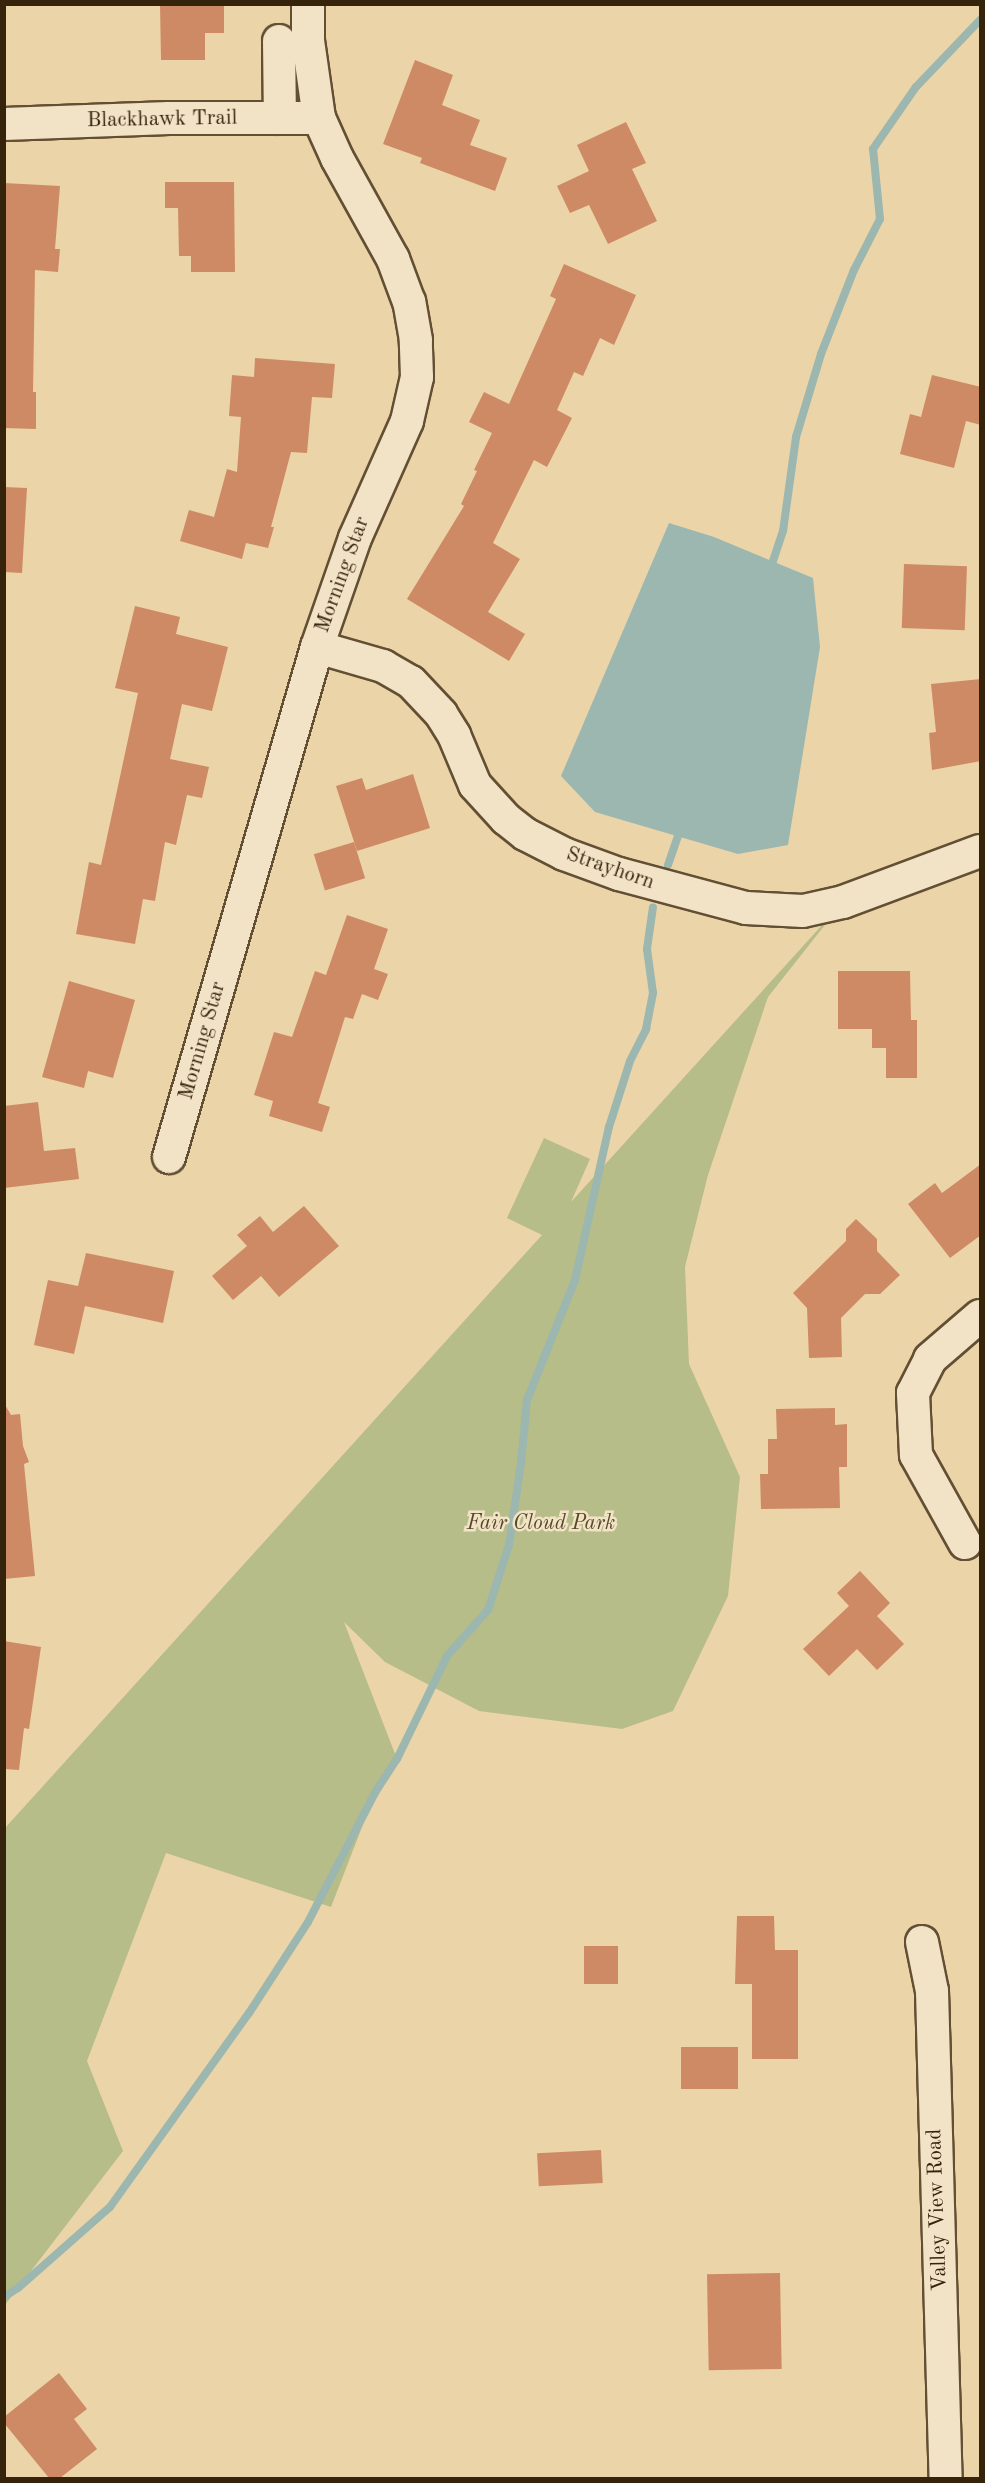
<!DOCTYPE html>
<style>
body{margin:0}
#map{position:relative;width:985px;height:2483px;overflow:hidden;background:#ebd4a8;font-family:"Old Standard TT",serif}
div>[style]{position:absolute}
.green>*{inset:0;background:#b7bd88}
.water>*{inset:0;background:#9bb7b0}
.stream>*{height:8px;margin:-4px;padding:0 4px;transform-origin:4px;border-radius:4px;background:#9bb7b0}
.building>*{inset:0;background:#ce8a65;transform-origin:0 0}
.roads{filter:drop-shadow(2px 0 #634f33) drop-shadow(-2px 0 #634f33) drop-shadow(0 2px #634f33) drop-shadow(0 -2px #634f33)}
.street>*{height:32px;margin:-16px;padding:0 16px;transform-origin:16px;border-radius:16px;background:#f2e3c6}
span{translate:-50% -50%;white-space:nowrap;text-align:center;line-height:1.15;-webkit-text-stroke:5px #f2e3c6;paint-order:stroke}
.street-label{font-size:21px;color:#36230c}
.park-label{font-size:21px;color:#564a2b;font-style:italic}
.frame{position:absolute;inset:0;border:6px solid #36230c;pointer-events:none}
</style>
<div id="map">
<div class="green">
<i style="clip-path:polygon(843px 902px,768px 997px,708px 1175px,685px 1267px,689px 1364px,740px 1477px,728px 1596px,673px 1711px,622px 1729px,479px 1711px,385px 1662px,344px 1622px,397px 1759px,376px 1791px,331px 1907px,166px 1853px,87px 2061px,123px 2151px,5px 2305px,5px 1828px,542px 1235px,507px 1218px,544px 1138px,590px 1159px,571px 1202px)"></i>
</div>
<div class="water">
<i style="clip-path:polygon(669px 523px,714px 537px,813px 578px,820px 647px,788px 845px,738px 854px,595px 812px,561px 776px)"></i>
</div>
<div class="stream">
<i style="left:770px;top:570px;width:41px;rotate:-71.6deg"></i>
<i style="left:783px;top:531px;width:95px;rotate:-82.1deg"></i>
<i style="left:796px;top:437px;width:87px;rotate:-73.2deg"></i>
<i style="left:821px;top:354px;width:90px;rotate:-68.6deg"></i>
<i style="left:854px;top:270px;width:57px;rotate:-63deg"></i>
<i style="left:880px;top:219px;width:70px;rotate:-95.7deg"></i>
<i style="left:873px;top:149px;width:75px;rotate:-55.3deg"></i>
<i style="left:916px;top:87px;width:93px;rotate:-46.3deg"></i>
<i style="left:668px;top:865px;width:39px;rotate:-71deg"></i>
<i style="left:4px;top:2297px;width:17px;rotate:-33deg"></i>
<i style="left:18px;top:2288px;width:123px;rotate:-41.4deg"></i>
<i style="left:110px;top:2207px;width:239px;rotate:-54.4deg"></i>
<i style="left:249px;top:2013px;width:108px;rotate:-57deg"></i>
<i style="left:308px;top:1922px;width:148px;rotate:-62.6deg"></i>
<i style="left:376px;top:1791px;width:38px;rotate:-57deg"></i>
<i style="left:397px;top:1759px;width:114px;rotate:-64.1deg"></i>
<i style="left:447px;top:1656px;width:62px;rotate:-48.3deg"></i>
<i style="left:488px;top:1610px;width:68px;rotate:-72.1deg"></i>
<i style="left:509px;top:1545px;width:83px;rotate:-81.7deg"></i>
<i style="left:521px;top:1463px;width:63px;rotate:-84.6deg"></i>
<i style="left:527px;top:1400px;width:129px;rotate:-68.2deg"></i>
<i style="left:575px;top:1280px;width:157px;rotate:-77.5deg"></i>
<i style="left:609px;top:1127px;width:69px;rotate:-72.3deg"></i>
<i style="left:630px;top:1061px;width:36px;rotate:-63deg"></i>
<i style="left:646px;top:1029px;width:37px;rotate:-79deg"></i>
<i style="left:653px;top:993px;width:44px;rotate:-97.8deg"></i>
<i style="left:647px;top:949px;width:42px;rotate:-81.9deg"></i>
</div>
<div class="building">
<i style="clip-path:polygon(160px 4px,224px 6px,224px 33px,205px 33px,205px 60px,161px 60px)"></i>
<i style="clip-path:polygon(415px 60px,453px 75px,442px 105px,480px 120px,470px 145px,507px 158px,495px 191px,420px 163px,422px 158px,383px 144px)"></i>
<i style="clip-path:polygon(626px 122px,646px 163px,632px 169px,657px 221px,608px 244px,589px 205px,570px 213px,557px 186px,589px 171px,577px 145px)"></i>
<i style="clip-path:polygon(165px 182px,234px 182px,235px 272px,191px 272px,191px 256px,179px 256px,178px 208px,165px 208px)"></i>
<i style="clip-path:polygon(4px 183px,60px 186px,55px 249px,60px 249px,58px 272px,35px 270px,33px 392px,36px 392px,36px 429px,4px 428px)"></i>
<i style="clip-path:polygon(564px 264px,636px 295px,614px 345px,600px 338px,583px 376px,574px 372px,557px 410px,572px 418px,547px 467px,534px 460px,493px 543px,520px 559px,488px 612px,525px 634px,509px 661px,407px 599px,464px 506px,461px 504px,477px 471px,474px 470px,492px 433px,469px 422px,484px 392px,509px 404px,556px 299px,550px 296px)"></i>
<i style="clip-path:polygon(255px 358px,335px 364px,332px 398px,312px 397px,307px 453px,291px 452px,271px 527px,274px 527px,268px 548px,246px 543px,242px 559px,180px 541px,189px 510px,214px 517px,227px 469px,237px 472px,241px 417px,229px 416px,232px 375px,254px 377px)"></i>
<i style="clip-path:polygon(932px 375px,981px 387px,981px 425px,966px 421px,954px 468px,900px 454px,910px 414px,921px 417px)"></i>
<i style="clip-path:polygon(4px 487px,27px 488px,22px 573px,4px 572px)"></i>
<i style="left:904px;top:564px;width:63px;height:64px;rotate:2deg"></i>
<i style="clip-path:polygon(135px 606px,180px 617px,176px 634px,228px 647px,212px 711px,182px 704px,170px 759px,209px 767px,202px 798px,187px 795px,176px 845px,165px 842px,155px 901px,143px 899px,135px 944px,76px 934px,89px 862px,101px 865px,138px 693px,115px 688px)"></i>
<i style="clip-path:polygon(981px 679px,981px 761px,932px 770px,929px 733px,936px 732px,931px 684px)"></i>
<i style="clip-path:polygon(413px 774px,430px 828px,357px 851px,336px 786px,362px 778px,366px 790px)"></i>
<i style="left:354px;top:842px;width:38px;height:42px;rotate:73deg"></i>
<i style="clip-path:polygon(347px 915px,388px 929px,374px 969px,388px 974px,378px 1000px,362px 994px,353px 1019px,345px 1017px,318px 1103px,330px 1107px,322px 1132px,269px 1116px,273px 1101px,254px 1095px,274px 1032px,292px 1037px,315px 971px,326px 975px)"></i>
<i style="clip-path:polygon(838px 971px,910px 971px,911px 1020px,917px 1020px,917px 1078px,886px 1078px,886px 1048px,872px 1048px,872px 1029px,838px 1029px)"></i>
<i style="clip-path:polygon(69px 981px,135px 1000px,113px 1078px,88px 1071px,84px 1088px,42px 1077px)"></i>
<i style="clip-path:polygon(38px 1102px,44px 1151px,75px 1148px,79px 1179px,4px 1188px,4px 1106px)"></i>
<i style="clip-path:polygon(981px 1164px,981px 1235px,950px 1258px,908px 1204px,935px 1183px,942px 1193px)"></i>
<i style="clip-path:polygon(304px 1206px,339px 1246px,279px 1297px,261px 1276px,233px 1300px,212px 1276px,247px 1246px,237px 1235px,260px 1216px,273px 1232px)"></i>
<i style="clip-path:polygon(856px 1219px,877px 1239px,877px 1251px,900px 1275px,880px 1294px,865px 1294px,841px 1318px,842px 1357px,809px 1358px,807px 1308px,793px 1293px,846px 1241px,846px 1229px)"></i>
<i style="clip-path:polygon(86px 1253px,174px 1271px,163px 1323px,85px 1306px,74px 1354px,34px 1345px,48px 1280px,78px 1286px)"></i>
<i style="clip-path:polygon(4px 1403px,11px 1415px,20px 1414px,23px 1446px,29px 1462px,24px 1464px,35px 1576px,4px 1579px)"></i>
<i style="clip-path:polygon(835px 1408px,835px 1425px,847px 1424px,847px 1467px,839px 1467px,840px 1508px,761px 1509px,760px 1474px,768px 1474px,768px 1439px,777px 1439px,776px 1409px)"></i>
<i style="clip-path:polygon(860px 1571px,890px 1603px,877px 1616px,904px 1644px,877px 1670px,857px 1649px,829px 1676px,803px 1649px,849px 1606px,837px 1593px)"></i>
<i style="clip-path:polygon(4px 1641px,41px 1647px,29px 1729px,24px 1728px,19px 1770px,4px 1769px)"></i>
<i style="clip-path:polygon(737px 1916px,774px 1916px,775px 1950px,798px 1950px,798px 2059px,752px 2059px,752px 1984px,735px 1984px)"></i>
<i style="left:584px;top:1946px;width:34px;height:38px"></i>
<i style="left:738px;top:2047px;width:42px;height:57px;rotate:90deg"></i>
<i style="left:601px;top:2150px;width:33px;height:64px;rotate:87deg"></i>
<i style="left:780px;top:2273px;width:96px;height:73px;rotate:89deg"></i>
<i style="clip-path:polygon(59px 2373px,87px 2409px,74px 2419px,97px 2449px,60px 2478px,49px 2478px,4px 2423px,4px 2417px)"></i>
</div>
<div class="roads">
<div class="street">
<i style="left:279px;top:41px;width:77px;rotate:89.3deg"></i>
<i style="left:4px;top:124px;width:165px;rotate:-2.1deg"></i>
<i style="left:169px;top:118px;width:150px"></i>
<i style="left:317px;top:647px;width:69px;rotate:16.1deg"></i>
<i style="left:383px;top:666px;width:32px;rotate:30deg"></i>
<i style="left:411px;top:682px;width:44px;rotate:46.8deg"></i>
<i style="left:441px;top:714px;width:25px;rotate:58deg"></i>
<i style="left:454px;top:735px;width:54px;rotate:67.2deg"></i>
<i style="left:475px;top:785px;width:46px;rotate:47.6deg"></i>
<i style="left:506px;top:819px;width:24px;rotate:38deg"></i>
<i style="left:525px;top:834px;width:44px;rotate:27.1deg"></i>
<i style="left:564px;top:854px;width:59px;rotate:20deg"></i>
<i style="left:619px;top:874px;width:131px;rotate:15deg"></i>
<i style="left:746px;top:908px;width:57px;rotate:3deg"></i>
<i style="left:803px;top:911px;width:41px;rotate:-12.7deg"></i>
<i style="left:843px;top:902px;width:146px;rotate:-20.4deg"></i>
<i style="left:169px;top:1157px;width:531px;rotate:-73.82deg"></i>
<i style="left:317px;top:647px;width:115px;rotate:-70.8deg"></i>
<i style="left:355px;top:538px;width:128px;rotate:-66deg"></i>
<i style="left:407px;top:421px;width:45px;rotate:-77.2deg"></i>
<i style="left:417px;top:377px;width:37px;rotate:-92deg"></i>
<i style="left:416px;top:340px;width:39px;rotate:-100deg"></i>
<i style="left:409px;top:302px;width:46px;rotate:-110.4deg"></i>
<i style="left:393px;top:259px;width:115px;rotate:-119deg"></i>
<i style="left:337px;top:158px;width:44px;rotate:-114.2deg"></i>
<i style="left:319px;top:118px;width:78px;rotate:-98.1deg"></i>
<i style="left:308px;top:41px;width:37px;rotate:-90deg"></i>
<i style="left:965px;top:1543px;width:101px;rotate:-119.1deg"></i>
<i style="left:916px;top:1455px;width:62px;rotate:-92.8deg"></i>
<i style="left:913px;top:1393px;width:38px;rotate:-63deg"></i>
<i style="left:930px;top:1359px;width:66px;rotate:-40.7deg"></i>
<i style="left:922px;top:1942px;width:50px;rotate:78.5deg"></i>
<i style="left:932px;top:1991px;width:487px;rotate:88.4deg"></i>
</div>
</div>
<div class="street-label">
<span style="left:162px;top:120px;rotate:-1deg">Blackhawk Trail</span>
<span style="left:343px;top:575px;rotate:-70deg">Morning Star</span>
<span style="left:610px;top:869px;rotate:19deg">Strayhorn</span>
<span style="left:203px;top:1041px;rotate:-74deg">Morning Star</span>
<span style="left:938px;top:2210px;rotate:-92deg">Valley View Road</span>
</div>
<div class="park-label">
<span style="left:541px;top:1524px">Fair Cloud Park</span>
</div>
<div class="frame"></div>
</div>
